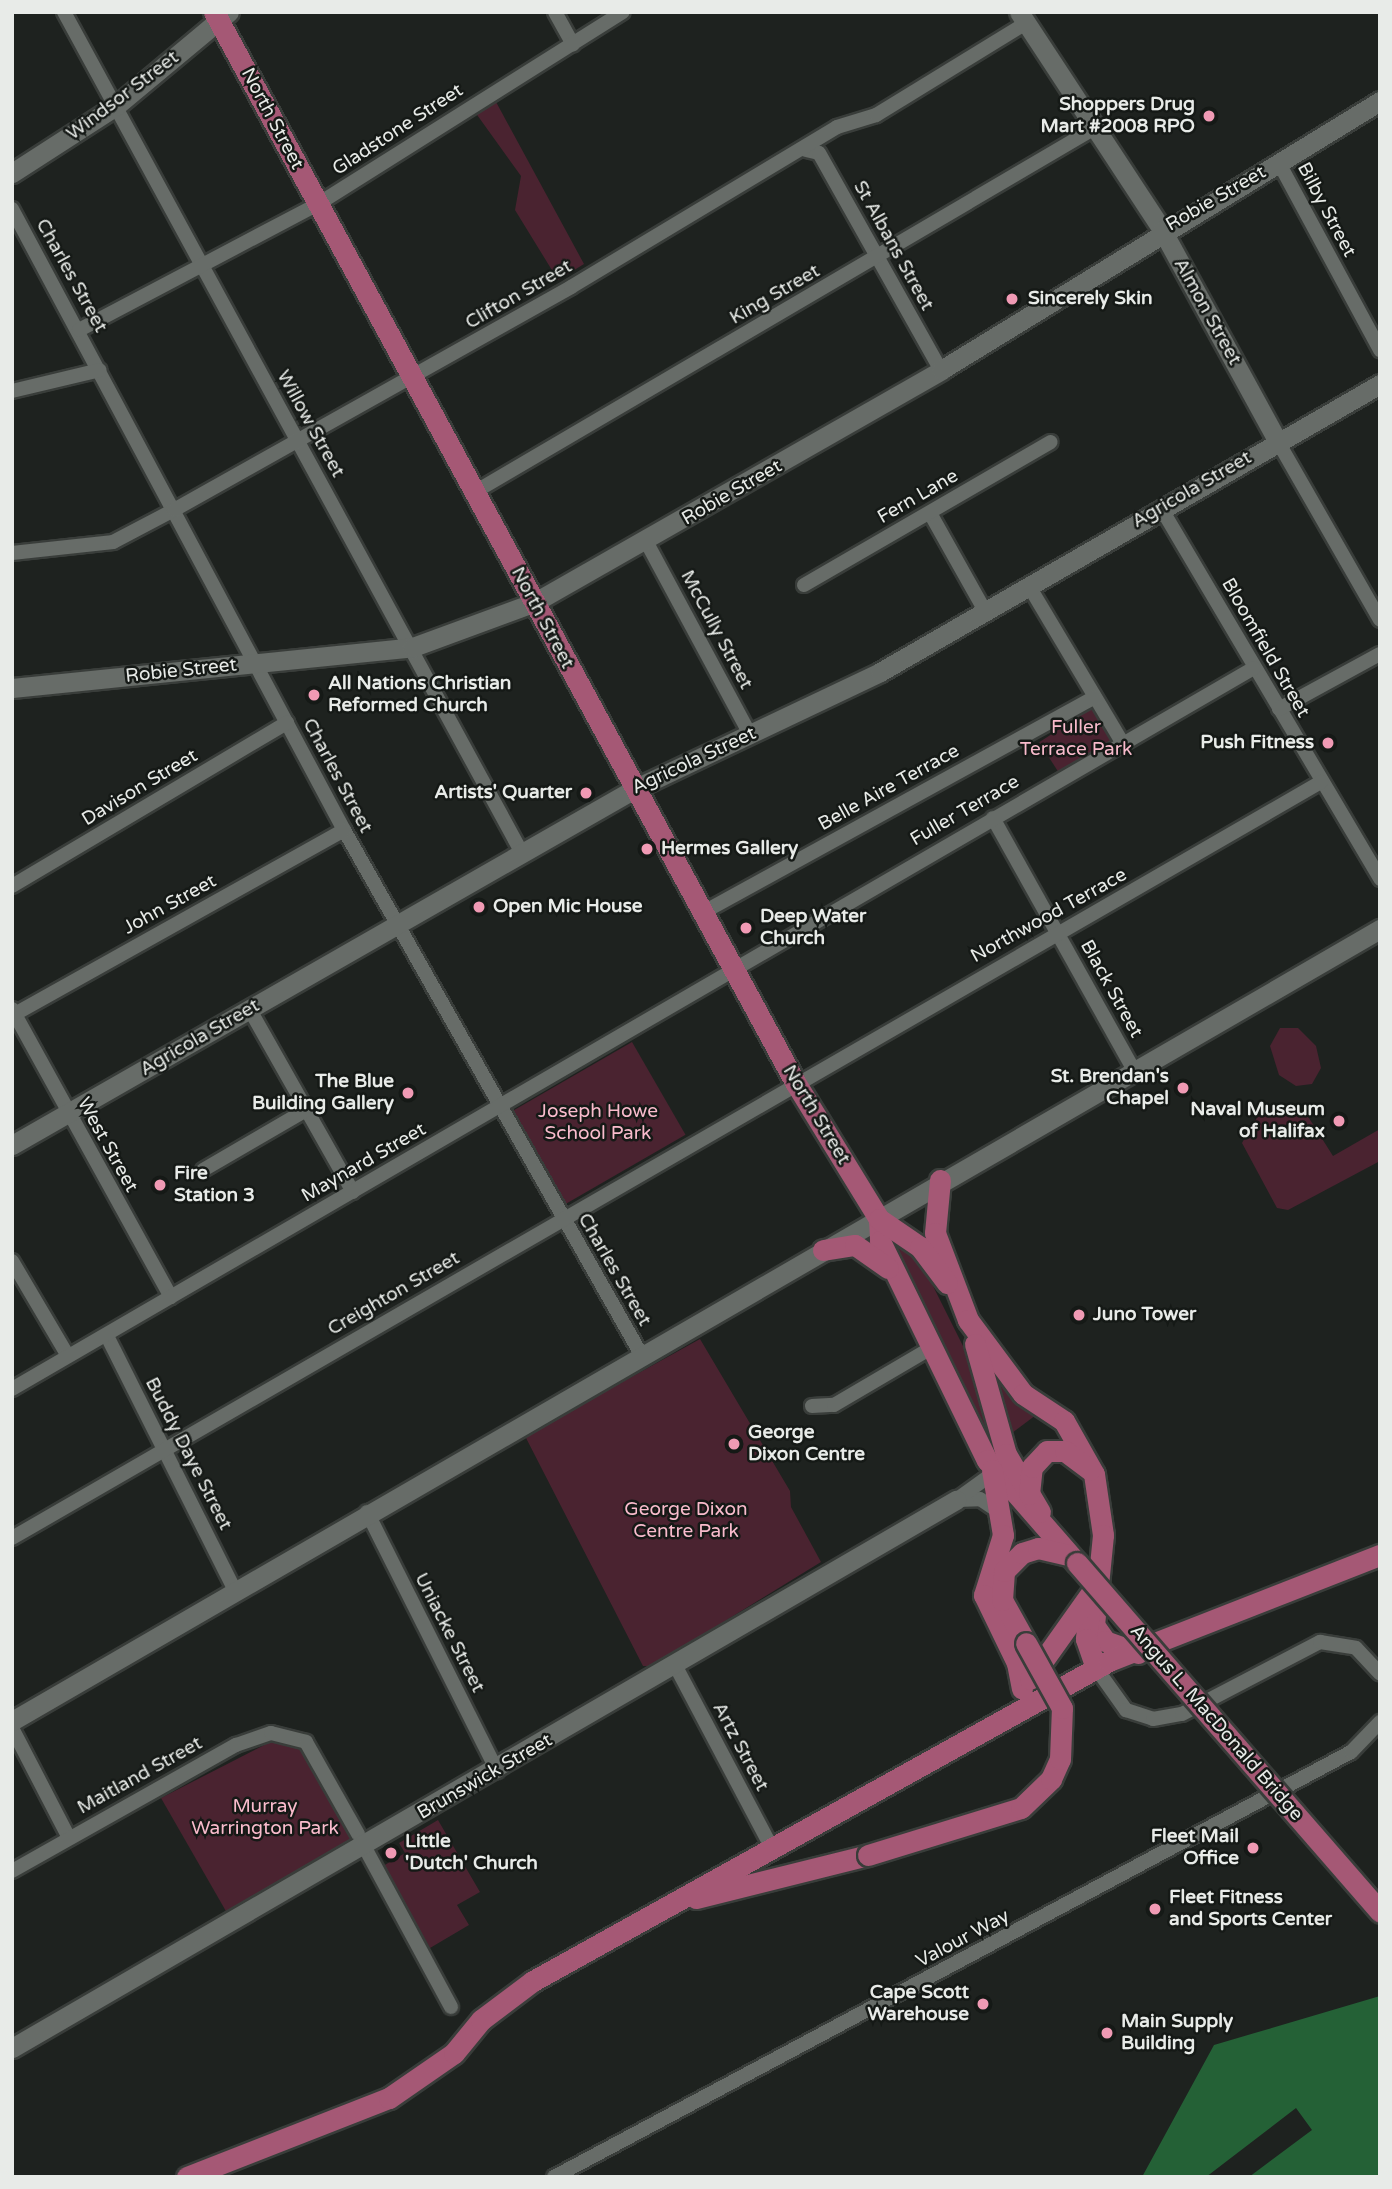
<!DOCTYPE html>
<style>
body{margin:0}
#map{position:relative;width:1392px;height:2189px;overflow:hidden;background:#1e221f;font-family:"Varela Round",sans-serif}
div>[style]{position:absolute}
.green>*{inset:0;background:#4a2330;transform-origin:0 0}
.water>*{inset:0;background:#246136}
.roads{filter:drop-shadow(2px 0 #393d3a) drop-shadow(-2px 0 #393d3a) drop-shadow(0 2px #393d3a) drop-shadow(0 -2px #393d3a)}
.street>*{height:14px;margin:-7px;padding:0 7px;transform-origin:7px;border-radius:7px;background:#676c68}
.secondary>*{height:19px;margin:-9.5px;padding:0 9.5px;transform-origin:9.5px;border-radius:9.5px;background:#676c68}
.primary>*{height:21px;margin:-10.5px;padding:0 10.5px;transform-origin:10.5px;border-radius:10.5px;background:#a55875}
.bridges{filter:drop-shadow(2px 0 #393d3a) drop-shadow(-2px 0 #393d3a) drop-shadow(0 2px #393d3a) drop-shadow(0 -2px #393d3a)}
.primary-bridge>*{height:21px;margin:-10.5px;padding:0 10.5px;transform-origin:10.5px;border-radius:10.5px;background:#a55875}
.dots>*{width:19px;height:19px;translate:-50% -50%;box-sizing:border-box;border:4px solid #151916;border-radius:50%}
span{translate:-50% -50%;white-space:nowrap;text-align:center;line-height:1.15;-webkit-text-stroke:5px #151916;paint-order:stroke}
.street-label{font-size:19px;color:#e8ebe8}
.poi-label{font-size:19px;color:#e8ebe8;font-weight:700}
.right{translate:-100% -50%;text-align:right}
.left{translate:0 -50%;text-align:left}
.park-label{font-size:19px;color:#f9bbcc}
.frame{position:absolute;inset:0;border:14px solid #e8ebe8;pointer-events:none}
</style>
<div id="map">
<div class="green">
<i style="clip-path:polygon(495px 100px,584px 264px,558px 280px,515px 210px,521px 176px,475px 112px)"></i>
<i style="left:1092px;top:708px;width:38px;height:63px;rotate:57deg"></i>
<i style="clip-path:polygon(1280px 1028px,1298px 1028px,1316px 1046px,1321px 1068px,1312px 1084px,1296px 1086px,1279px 1075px,1270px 1046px)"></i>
<i style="left:632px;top:1042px;width:107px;height:138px;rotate:60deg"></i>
<i style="clip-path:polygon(1287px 1104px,1302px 1107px,1333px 1156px,1380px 1129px,1380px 1161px,1288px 1210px,1277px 1208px,1242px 1143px,1256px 1118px)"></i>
<i style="clip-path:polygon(888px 1237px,917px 1257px,927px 1274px,965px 1350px,996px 1443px,991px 1446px)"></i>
<i style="clip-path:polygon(700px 1339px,790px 1491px,791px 1507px,821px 1562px,652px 1666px,643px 1666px,525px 1436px)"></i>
<i style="clip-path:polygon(995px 1373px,1036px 1415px,1008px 1436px,991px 1375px)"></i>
<i style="clip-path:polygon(270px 1742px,292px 1742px,306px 1751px,355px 1842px,227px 1913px,161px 1798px)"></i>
<i style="clip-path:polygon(438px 1820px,480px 1892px,457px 1905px,469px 1925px,430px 1948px,383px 1866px,405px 1853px,399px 1843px)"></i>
</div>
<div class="water">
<i style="clip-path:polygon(1380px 1996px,1380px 2177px,1249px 2177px,1312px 2130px,1296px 2108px,1206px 2177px,1142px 2177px,1214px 2045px)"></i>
</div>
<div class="roads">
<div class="street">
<i style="left:64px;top:12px;width:958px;rotate:61.43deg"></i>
<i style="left:555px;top:12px;width:37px;rotate:61deg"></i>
<i style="left:806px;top:150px;width:13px;rotate:13deg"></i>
<i style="left:819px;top:153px;width:249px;rotate:60.7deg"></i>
<i style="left:1279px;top:163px;width:213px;rotate:61.6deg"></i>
<i style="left:12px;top:209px;width:704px;rotate:61.87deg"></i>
<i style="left:344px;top:830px;width:602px;rotate:60.46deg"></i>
<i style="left:79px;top:330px;width:270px;rotate:-27.8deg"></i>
<i style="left:318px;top:204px;width:360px;rotate:-32.2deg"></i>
<i style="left:12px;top:391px;width:90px;rotate:-13.4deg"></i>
<i style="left:1277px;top:440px;width:207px;rotate:60.2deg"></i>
<i style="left:473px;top:493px;width:721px;rotate:-30.41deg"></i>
<i style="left:1161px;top:508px;width:431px;rotate:59.4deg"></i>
<i style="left:930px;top:513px;width:112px;rotate:60.7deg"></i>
<i style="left:647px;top:543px;width:217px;rotate:61.7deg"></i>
<i style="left:12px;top:553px;width:102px;rotate:-6.2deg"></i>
<i style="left:113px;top:542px;width:69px;rotate:-27.7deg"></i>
<i style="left:174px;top:510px;width:455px;rotate:-29.3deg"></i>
<i style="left:571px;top:287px;width:310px;rotate:-31deg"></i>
<i style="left:837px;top:127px;width:41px;rotate:-17.1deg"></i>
<i style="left:876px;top:115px;width:176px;rotate:-31.5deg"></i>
<i style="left:804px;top:585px;width:285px;rotate:-30.1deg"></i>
<i style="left:1029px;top:586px;width:182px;rotate:59.2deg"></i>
<i style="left:1279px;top:709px;width:115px;rotate:-28.6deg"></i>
<i style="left:993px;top:818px;width:287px;rotate:60.8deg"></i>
<i style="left:12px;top:886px;width:320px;rotate:-30.7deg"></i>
<i style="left:702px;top:913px;width:448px;rotate:-28.8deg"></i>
<i style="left:12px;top:1009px;width:329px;rotate:61.1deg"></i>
<i style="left:250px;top:1010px;width:209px;rotate:60.5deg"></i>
<i style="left:15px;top:1014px;width:377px;rotate:-29.2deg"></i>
<i style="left:203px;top:1170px;width:119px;rotate:-30.2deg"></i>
<i style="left:12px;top:1261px;width:110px;rotate:59.5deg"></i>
<i style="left:107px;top:1336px;width:283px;rotate:63.3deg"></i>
<i style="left:12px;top:1389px;width:1436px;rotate:-30.14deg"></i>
<i style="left:812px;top:1406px;width:22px;rotate:-3deg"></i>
<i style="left:834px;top:1405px;width:113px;rotate:-30.4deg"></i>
<i style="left:956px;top:1500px;width:24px;rotate:-2deg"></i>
<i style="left:980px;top:1499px;width:25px;rotate:34deg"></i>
<i style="left:956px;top:1500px;width:44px;rotate:-35.8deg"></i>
<i style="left:367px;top:1512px;width:290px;rotate:63.3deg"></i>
<i style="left:12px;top:1538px;width:1512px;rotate:-30.01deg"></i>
<i style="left:675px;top:1665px;width:205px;rotate:62.1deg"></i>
<i style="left:1096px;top:1668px;width:52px;rotate:54.5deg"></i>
<i style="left:1126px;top:1710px;width:28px;rotate:18deg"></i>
<i style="left:1153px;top:1719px;width:29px;rotate:-10deg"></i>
<i style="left:1182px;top:1714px;width:156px;rotate:-27.6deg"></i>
<i style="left:1320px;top:1642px;width:36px;rotate:9deg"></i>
<i style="left:1356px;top:1648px;width:35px;rotate:47deg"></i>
<i style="left:12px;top:1728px;width:124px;rotate:62.6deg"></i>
<i style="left:364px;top:1846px;width:183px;rotate:61.6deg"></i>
<i style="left:12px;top:1871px;width:257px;rotate:-29.4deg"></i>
<i style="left:236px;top:1745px;width:37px;rotate:-19deg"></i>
<i style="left:271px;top:1733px;width:36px;rotate:14deg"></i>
<i style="left:306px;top:1742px;width:106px;rotate:60.5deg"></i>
<i style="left:554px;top:2177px;width:903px;rotate:-28.07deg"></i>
<i style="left:1351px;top:1752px;width:42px;rotate:-46deg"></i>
</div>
<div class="secondary">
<i style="left:1019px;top:12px;width:261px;rotate:56.7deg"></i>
<i style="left:1162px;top:230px;width:239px;rotate:61.3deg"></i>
<i style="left:12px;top:173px;width:124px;rotate:-32.8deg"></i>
<i style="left:116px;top:106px;width:147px;rotate:-39.8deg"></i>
<i style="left:12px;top:688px;width:403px;rotate:-5.8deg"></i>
<i style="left:413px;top:647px;width:130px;rotate:-20.2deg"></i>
<i style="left:535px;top:602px;width:468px;rotate:-29.7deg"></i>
<i style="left:941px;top:370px;width:515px;rotate:-31.5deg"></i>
<i style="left:12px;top:1145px;width:717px;rotate:-29.78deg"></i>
<i style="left:634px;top:789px;width:272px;rotate:-25.4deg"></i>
<i style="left:880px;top:672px;width:577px;rotate:-29.94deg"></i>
<i style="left:12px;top:1721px;width:1581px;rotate:-30.07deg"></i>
<i style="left:12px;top:2048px;width:1092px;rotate:-30.14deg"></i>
</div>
<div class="primary">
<i style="left:214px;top:12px;width:1218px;rotate:61.5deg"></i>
<i style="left:795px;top:1082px;width:161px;rotate:58.5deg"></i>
<i style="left:879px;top:1219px;width:22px;rotate:87deg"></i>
<i style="left:880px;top:1241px;width:244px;rotate:64deg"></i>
<i style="left:987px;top:1460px;width:137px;rotate:48.9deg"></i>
<i style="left:940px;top:1180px;width:53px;rotate:95.4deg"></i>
<i style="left:935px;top:1233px;width:93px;rotate:69.2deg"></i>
<i style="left:968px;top:1320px;width:92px;rotate:53.4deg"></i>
<i style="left:1023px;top:1394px;width:49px;rotate:33.4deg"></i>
<i style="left:1064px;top:1421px;width:61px;rotate:60.5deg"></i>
<i style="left:1094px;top:1474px;width:62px;rotate:81.6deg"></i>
<i style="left:1103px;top:1535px;width:90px;rotate:95.7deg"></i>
<i style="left:1094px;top:1625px;width:19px;rotate:55deg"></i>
<i style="left:1105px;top:1641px;width:35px;rotate:20deg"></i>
<i style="left:879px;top:1219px;width:50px;rotate:34.3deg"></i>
<i style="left:920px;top:1247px;width:45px;rotate:53.1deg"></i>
<i style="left:823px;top:1250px;width:32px;rotate:-9deg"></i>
<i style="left:855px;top:1245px;width:40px;rotate:34.9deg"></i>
<i style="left:975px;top:1344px;width:114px;rotate:74.3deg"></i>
<i style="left:1006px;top:1454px;width:67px;rotate:59.6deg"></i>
<i style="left:992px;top:1470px;width:66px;rotate:80.4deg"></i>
<i style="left:1003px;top:1535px;width:63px;rotate:107.6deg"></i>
<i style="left:984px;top:1595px;width:76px;rotate:64.1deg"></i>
<i style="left:1017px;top:1663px;width:26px;rotate:79deg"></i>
<i style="left:1029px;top:1494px;width:27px;rotate:-84deg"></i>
<i style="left:1032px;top:1467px;width:22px;rotate:-47deg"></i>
<i style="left:1047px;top:1451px;width:18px"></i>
<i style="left:1065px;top:1451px;width:31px;rotate:37deg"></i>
<i style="left:1089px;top:1613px;width:26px;rotate:97deg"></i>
<i style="left:1086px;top:1639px;width:31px;rotate:71deg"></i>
<i style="left:1026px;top:1643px;width:49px;rotate:-119.2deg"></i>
<i style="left:1002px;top:1600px;width:29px;rotate:-86deg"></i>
<i style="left:1004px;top:1571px;width:25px;rotate:-45deg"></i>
<i style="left:1022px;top:1553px;width:17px;rotate:-17deg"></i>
<i style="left:1038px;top:1548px;width:32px;rotate:13deg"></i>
<i style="left:1030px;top:1679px;width:110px;rotate:-54.6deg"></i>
<i style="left:696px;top:1898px;width:177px;rotate:-14deg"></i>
<i style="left:187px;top:2177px;width:217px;rotate:-21.4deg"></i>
<i style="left:389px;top:2098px;width:79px;rotate:-34.7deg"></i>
<i style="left:454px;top:2053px;width:43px;rotate:-50.7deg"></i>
<i style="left:481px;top:2020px;width:65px;rotate:-36.9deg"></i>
<i style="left:533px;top:1981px;width:659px;rotate:-29.05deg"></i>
<i style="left:1109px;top:1661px;width:291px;rotate:-21.4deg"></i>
</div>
</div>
<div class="bridges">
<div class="primary-bridge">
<i style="left:1077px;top:1563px;width:462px;rotate:49deg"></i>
<i style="left:868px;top:1855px;width:160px;rotate:-17.1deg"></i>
<i style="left:1021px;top:1808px;width:42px;rotate:-44deg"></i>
<i style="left:1051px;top:1779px;width:22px;rotate:-66deg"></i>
<i style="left:1060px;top:1759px;width:51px;rotate:-87.8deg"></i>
<i style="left:1062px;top:1708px;width:74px;rotate:-119deg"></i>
</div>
</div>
<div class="dots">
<i style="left:1209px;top:116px;background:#f09ab4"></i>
<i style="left:1012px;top:299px;background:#f09ab4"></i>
<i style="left:314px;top:695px;background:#f09ab4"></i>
<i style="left:1328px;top:743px;background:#f09ab4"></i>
<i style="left:586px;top:793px;background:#f09ab4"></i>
<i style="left:647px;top:849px;background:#f09ab4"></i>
<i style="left:479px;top:907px;background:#f09ab4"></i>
<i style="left:746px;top:928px;background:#f09ab4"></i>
<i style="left:1183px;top:1088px;background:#f09ab4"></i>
<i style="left:408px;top:1093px;background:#f09ab4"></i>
<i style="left:1339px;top:1121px;background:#f09ab4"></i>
<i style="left:160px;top:1185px;background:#f09ab4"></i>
<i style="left:1079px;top:1315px;background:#f09ab4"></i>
<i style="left:734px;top:1444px;background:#f09ab4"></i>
<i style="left:1253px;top:1848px;background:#f09ab4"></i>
<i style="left:391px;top:1853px;background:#f09ab4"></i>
<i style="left:1155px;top:1909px;background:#f09ab4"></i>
<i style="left:983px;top:2004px;background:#f09ab4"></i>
<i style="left:1107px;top:2033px;background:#f09ab4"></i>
</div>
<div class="street-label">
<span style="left:123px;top:96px;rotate:-37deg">Windsor Street</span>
<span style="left:272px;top:119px;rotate:62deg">North Street</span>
<span style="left:398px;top:130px;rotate:-33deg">Gladstone Street</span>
<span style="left:1216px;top:199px;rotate:-30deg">Robie Street</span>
<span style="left:1326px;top:210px;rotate:62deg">Bilby Street</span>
<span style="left:893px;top:246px;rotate:61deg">St Albans Street</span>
<span style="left:71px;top:276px;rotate:61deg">Charles Street</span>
<span style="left:519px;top:295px;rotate:-30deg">Clifton Street</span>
<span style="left:775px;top:295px;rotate:-30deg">King Street</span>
<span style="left:1207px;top:312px;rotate:61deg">Almon Street</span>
<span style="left:310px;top:424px;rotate:61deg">Willow Street</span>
<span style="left:1192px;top:490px;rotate:-30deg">Agricola Street</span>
<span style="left:732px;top:493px;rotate:-30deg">Robie Street</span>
<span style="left:918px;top:497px;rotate:-30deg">Fern Lane</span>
<span style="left:542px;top:618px;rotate:62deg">North Street</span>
<span style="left:716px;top:630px;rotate:62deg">McCully Street</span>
<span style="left:1265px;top:648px;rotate:60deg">Bloomfield Street</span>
<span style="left:181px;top:671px;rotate:-6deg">Robie Street</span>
<span style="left:694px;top:761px;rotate:-25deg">Agricola Street</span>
<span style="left:337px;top:776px;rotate:62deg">Charles Street</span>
<span style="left:140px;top:788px;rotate:-31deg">Davison Street</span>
<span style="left:889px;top:788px;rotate:-29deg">Belle Aire Terrace</span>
<span style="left:965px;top:811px;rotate:-30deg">Fuller Terrace</span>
<span style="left:170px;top:905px;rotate:-29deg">John Street</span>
<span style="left:1049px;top:916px;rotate:-29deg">Northwood Terrace</span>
<span style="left:1111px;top:989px;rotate:61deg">Black Street</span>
<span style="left:200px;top:1038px;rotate:-30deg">Agricola Street</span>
<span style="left:816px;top:1115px;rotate:59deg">North Street</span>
<span style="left:107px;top:1145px;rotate:61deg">West Street</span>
<span style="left:364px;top:1163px;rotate:-30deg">Maynard Street</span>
<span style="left:614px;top:1270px;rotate:60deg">Charles Street</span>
<span style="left:394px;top:1294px;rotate:-30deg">Creighton Street</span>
<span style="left:188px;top:1454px;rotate:63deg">Buddy Daye Street</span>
<span style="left:449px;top:1633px;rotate:63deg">Uniacke Street</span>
<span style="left:1216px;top:1723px;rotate:49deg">Angus L. MacDonald Bridge</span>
<span style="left:740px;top:1747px;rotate:62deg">Artz Street</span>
<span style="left:140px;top:1776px;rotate:-29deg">Maitland Street</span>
<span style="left:485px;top:1777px;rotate:-30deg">Brunswick Street</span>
<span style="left:963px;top:1939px;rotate:-28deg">Valour Way</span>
</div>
<div class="poi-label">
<span class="right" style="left:1195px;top:116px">Shoppers Drug<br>Mart #2008 RPO</span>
<span class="left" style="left:1028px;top:299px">Sincerely Skin</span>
<span class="left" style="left:328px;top:695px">All Nations Christian<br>Reformed Church</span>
<span class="right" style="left:1314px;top:743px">Push Fitness</span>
<span class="right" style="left:572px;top:793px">Artists' Quarter</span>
<span class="left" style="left:661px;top:849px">Hermes Gallery</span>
<span class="left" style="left:493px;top:907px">Open Mic House</span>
<span class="left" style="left:760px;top:928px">Deep Water<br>Church</span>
<span class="right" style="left:1169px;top:1088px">St. Brendan's<br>Chapel</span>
<span class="right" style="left:394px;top:1093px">The Blue<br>Building Gallery</span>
<span class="right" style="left:1325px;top:1121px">Naval Museum<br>of Halifax</span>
<span class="left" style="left:174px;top:1185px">Fire<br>Station 3</span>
<span class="left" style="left:1093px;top:1315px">Juno Tower</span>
<span class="left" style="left:748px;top:1444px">George<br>Dixon Centre</span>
<span class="right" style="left:1239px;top:1848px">Fleet Mail<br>Office</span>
<span class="left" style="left:405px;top:1853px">Little<br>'Dutch' Church</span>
<span class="left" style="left:1169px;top:1909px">Fleet Fitness<br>and Sports Center</span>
<span class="right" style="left:969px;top:2004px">Cape Scott<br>Warehouse</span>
<span class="left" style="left:1121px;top:2033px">Main Supply<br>Building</span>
</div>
<div class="park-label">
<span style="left:1076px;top:739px">Fuller<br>Terrace Park</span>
<span style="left:598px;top:1123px">Joseph Howe<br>School Park</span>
<span style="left:686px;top:1521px">George Dixon<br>Centre Park</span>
<span style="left:265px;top:1818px">Murray<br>Warrington Park</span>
</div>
<div class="frame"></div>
</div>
